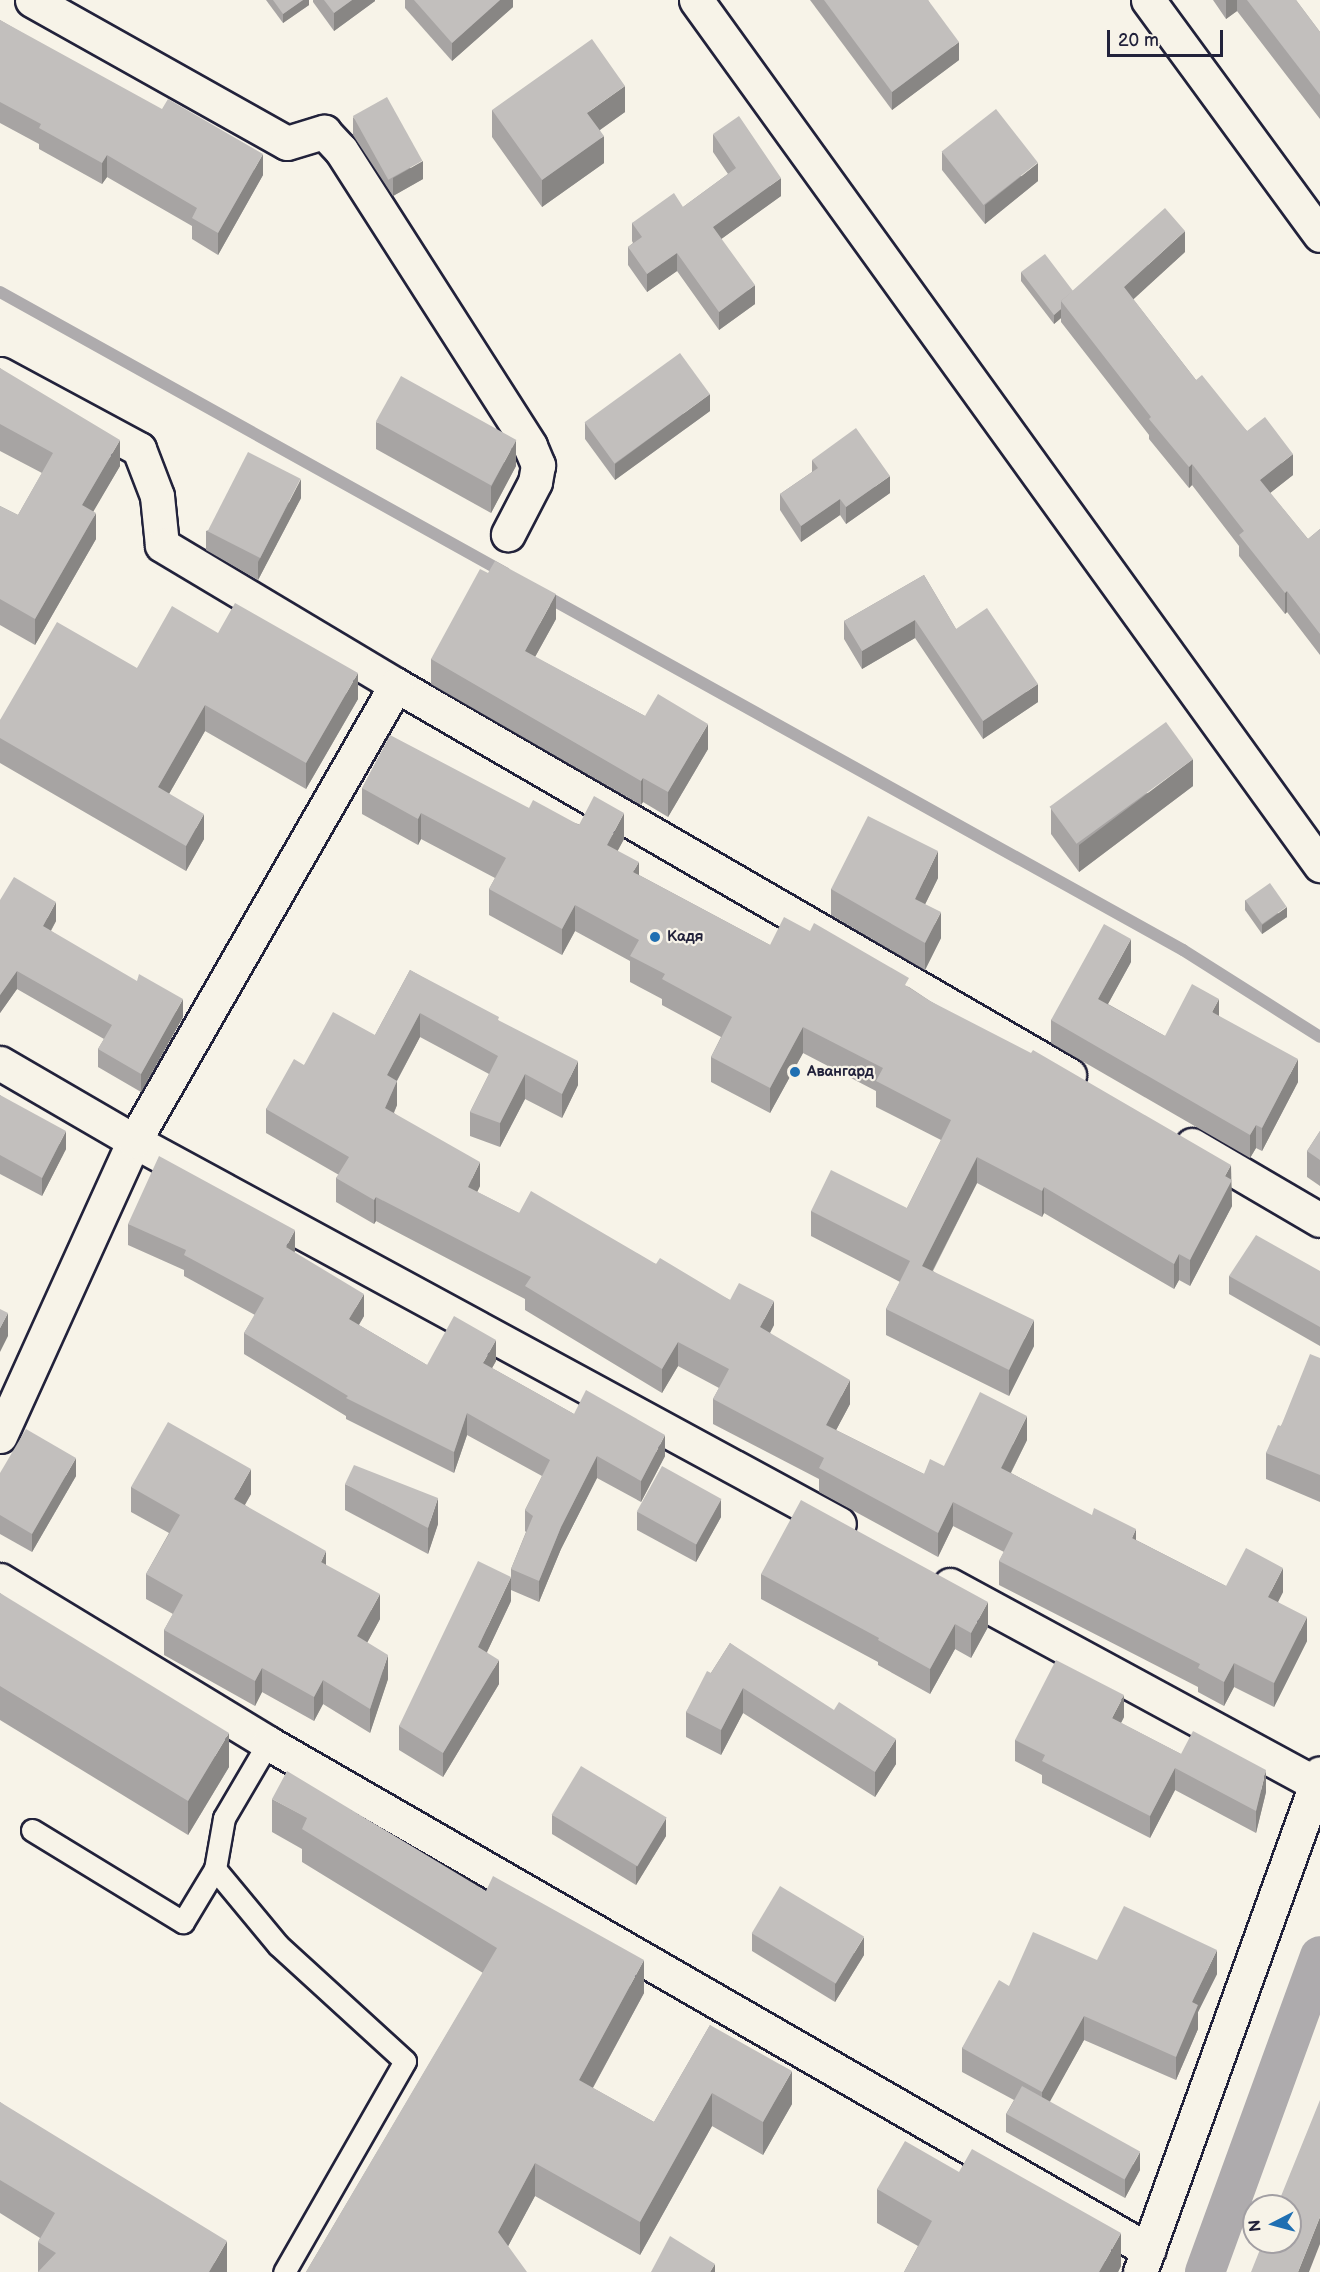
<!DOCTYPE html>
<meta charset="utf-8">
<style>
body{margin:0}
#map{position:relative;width:1320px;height:2272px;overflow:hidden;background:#f7f3e8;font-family:"Balsamiq Sans",sans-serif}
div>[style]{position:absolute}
.stream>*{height:12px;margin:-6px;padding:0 6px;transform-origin:6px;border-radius:6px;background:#aeabad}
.canal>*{height:40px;margin:-20px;padding:0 20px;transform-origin:20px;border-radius:20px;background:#aeabad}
.roads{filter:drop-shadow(2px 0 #22223b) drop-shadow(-2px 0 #22223b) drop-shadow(0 2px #22223b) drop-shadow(0 -2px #22223b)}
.service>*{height:21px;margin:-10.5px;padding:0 10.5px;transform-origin:10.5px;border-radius:10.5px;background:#f7f3e8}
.minor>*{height:33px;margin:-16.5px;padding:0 16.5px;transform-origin:16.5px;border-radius:16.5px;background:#f7f3e8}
.wall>*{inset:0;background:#a7a4a3}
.shaded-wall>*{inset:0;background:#888684}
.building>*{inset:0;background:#c2bfbd;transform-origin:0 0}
.dots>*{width:16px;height:16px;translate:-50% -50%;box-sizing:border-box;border:3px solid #f7f3e8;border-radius:50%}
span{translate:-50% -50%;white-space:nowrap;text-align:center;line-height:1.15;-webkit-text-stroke:4.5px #f7f3e8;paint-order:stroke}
.poi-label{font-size:15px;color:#22223b;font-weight:700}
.left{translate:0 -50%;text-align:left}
.north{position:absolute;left:1242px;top:2194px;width:60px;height:60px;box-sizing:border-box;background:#f7f3e8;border:2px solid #a29fa3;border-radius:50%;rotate:264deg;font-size:16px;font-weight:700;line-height:24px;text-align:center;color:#22223b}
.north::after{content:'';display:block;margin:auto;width:21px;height:27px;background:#1f6fb2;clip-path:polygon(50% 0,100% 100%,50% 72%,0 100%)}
.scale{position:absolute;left:1107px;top:30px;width:116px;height:27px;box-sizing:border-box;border:3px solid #22223b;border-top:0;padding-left:8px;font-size:18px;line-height:21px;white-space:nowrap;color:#22223b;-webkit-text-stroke:4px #f7f3e8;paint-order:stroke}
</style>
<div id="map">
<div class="stream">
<i style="left:0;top:292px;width:578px;rotate:29.09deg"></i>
<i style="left:544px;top:595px;width:731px;rotate:29.05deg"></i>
<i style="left:1183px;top:950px;width:162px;rotate:32.4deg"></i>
</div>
<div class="canal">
<i style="left:1205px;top:2272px;width:336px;rotate:-70deg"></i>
</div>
<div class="roads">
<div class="service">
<i style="left:268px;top:1743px;width:87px;rotate:120.4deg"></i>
<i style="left:224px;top:1818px;width:52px;rotate:100deg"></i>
<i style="left:215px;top:1869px;width:99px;rotate:50.3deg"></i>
<i style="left:278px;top:1945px;width:172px;rotate:42.4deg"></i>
<i style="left:405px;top:2061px;width:243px;rotate:119.8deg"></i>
<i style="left:32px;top:1830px;width:177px;rotate:31.4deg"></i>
<i style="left:183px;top:1922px;width:62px;rotate:-58.9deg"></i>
</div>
<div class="minor">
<i style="left:32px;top:0;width:292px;rotate:29.3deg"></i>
<i style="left:287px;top:143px;width:39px;rotate:-17deg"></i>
<i style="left:324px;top:132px;width:25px;rotate:47deg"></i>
<i style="left:341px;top:150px;width:351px;rotate:57.4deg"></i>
<i style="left:530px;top:446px;width:21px;rotate:67deg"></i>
<i style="left:538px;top:465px;width:17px;rotate:100deg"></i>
<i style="left:535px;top:482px;width:59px;rotate:117.4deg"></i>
<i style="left:696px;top:0;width:1067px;rotate:54.19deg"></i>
<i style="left:1148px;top:0;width:291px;rotate:53.8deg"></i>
<i style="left:0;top:374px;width:158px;rotate:28.3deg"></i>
<i style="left:139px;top:449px;width:50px;rotate:69deg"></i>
<i style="left:157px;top:496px;width:49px;rotate:84.2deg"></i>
<i style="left:162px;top:545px;width:273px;rotate:30.9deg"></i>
<i style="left:396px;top:685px;width:778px;rotate:30.09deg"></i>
<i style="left:0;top:1063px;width:155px;rotate:30.2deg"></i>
<i style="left:134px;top:1141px;width:802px;rotate:28.51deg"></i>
<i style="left:1192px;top:1145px;width:148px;rotate:30.4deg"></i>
<i style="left:0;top:1436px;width:324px;rotate:-65.6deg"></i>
<i style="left:134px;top:1141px;width:526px;rotate:-60.12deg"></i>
<i style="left:0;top:1580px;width:314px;rotate:31.3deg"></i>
<i style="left:268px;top:1743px;width:1016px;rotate:29.95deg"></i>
<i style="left:950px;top:1585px;width:421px;rotate:28.5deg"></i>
<i style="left:1140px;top:2272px;width:530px;rotate:-70.16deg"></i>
</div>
</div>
<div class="wall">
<i style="clip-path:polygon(266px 0,309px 0,309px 5px,283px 23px)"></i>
<i style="clip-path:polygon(313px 0,375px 0,375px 1px,334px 31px,313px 2px)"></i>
<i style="clip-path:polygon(405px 0,513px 0,513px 7px,452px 61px,405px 8px)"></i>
<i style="clip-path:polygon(810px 0,928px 0,959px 60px,892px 110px)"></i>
<i style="clip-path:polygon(1213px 0,1296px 0,1320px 32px,1320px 119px,1237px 11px,1226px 19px)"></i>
<i style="clip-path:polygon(0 20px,263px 175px,218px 255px,192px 239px,192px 226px,107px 177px,102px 184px,39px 149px,39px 144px,0 123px)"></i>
<i style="clip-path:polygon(492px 110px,625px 112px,600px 130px,604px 163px,542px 207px,492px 137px)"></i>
<i style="clip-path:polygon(353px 117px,423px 179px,393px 196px,353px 135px)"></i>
<i style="clip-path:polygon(713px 134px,781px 196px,721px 239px,755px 304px,719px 330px,677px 271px,647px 292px,628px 265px,628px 247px,633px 243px,632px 241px,632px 223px,683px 207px,728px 174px,713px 152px)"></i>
<i style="clip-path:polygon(942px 152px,1038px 181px,985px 224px,942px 170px)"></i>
<i style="clip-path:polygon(1185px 252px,1133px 299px,1196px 380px,1247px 431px,1293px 475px,1270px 493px,1308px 539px,1320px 529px,1320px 655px,1287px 612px,1285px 614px,1239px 556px,1239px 546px,1192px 485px,1189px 488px,1149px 439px,1149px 435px,1061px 322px,1061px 318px,1054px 324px,1021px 281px,1021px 272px,1073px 291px)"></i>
<i style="clip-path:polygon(0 368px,120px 466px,93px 511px,96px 539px,35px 645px,0 625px,0 506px,18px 515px,42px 473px,0 451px)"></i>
<i style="clip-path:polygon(710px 411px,615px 480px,585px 439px,585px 423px)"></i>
<i style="clip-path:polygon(376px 422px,516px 466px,491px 513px,376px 449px)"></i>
<i style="clip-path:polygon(812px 460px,890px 493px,846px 524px,840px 515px,801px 542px,780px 510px,780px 494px,812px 472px)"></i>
<i style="clip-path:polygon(301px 498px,258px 580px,206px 550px,206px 531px)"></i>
<i style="clip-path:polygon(924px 575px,956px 629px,1038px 702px,983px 739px,915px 638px,862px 669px,844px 639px,844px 621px)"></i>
<i style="clip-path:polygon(556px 619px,535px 657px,645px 716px,708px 749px,668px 817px,643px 802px,641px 805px,431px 684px,431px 659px)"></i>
<i style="clip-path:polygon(218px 633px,358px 699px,306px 789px,205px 731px,169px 794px,204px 839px,186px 871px,0 763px,0 720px,137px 668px)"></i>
<i style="clip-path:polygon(1193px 786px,1079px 872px,1051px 834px,1051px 808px)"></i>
<i style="clip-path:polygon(362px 788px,529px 808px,624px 839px,617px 851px,639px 875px,770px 945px,909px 987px,930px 1001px,1231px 1179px,1232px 1206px,1190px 1286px,1179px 1280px,1174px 1289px,1044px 1213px,1042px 1217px,977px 1183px,933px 1271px,1034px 1346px,1009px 1396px,886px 1335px,886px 1309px,900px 1282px,811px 1236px,811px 1211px,907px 1208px,941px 1140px,876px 1107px,876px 1091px,803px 1053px,770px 1113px,711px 1082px,711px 1057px,721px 1037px,662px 1005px,662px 999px,630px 982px,630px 961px,575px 931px,562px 955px,489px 915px,489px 889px,495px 878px,421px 839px,418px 845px,362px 814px)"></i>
<i style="clip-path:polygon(938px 878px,925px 904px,941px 938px,925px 970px,831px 915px,831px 889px)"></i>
<i style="clip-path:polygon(0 900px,56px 921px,51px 931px,183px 1017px,141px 1092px,98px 1067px,98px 1049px,104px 1039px,17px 989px,0 1013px)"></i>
<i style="clip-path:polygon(1245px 900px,1287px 917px,1262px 934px,1245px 910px)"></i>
<i style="clip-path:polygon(1131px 962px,1108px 1004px,1165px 1036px,1219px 1016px,1298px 1082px,1262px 1151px,1256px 1148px,1250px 1158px,1051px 1043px,1051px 1020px)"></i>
<i style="clip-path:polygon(410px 970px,499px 1021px,578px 1085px,562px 1118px,525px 1099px,500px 1147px,470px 1136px,470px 1112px,489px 1074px,420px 1037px,397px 1081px,397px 1105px,394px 1113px,480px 1186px,477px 1192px,519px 1213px,656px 1264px,730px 1300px,774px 1325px,770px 1333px,850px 1404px,836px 1430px,924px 1474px,944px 1466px,1027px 1440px,1011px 1473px,1136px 1540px,1226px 1586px,1283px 1592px,1278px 1602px,1307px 1641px,1274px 1707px,1234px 1687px,1224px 1706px,1198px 1692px,1198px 1687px,999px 1585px,999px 1561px,1004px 1552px,953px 1526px,938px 1557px,819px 1492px,819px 1479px,713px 1424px,713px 1399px,719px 1388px,678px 1366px,662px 1393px,525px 1310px,525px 1299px,376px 1221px,374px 1224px,336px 1202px,336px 1178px,339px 1175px,266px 1133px,266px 1109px,304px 1065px,375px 1035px)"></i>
<i style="clip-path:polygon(0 1095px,66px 1149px,42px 1196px,0 1174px)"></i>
<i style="clip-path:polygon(1320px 1131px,1320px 1186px,1307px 1177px,1307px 1151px)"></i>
<i style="clip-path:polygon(128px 1224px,295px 1251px,294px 1252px,364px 1316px,359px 1325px,427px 1365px,496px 1361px,492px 1368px,574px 1414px,665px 1456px,641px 1502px,597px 1478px,561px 1549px,539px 1602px,511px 1590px,511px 1569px,526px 1532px,525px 1531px,525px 1510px,542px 1476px,467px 1435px,454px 1473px,346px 1419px,346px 1416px,244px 1354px,244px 1333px,255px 1315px,184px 1276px,184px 1270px,128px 1245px)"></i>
<i style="clip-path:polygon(1320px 1271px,1320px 1346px,1229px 1294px,1229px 1276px)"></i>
<i style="clip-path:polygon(1320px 1358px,1320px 1502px,1266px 1479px,1266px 1453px,1281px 1426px)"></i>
<i style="clip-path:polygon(0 1473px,76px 1476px,32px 1552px,0 1534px)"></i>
<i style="clip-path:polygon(345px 1484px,438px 1524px,428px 1554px,345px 1510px)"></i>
<i style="clip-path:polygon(131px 1487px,251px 1494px,245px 1505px,326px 1565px,380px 1619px,367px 1643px,388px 1679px,370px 1733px,323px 1704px,314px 1721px,262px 1692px,255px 1706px,164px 1655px,164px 1630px,173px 1614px,146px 1599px,146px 1574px,169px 1533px,131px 1512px)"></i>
<i style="clip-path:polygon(637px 1512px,721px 1517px,696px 1562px,637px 1530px)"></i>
<i style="clip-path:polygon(761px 1574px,988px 1627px,971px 1658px,955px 1649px,930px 1694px,878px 1665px,878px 1662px,761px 1599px)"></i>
<i style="clip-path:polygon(0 1593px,229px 1767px,188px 1835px,0 1720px)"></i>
<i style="clip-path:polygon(511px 1601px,487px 1652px,499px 1684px,443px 1777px,399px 1750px,399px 1726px)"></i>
<i style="clip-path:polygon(730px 1643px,896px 1764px,875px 1797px,743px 1713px,721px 1755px,686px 1737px,686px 1712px)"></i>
<i style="clip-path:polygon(1124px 1717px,1121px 1723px,1181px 1754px,1266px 1792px,1256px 1833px,1175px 1790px,1150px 1838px,1042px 1783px,1042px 1775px,1015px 1761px,1015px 1740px)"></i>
<i style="clip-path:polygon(272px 1799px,644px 1993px,593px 2088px,654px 2122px,710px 2025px,792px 2104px,763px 2155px,712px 2126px,640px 2255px,535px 2196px,508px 2246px,306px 2272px,483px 1973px,302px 1862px,302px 1849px,272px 1832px)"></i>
<i style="clip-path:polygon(552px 1815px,666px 1836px,636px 1885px,552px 1834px)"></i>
<i style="clip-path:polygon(752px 1933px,864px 1955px,835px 2002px,752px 1951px)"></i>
<i style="clip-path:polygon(1097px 1960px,1217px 1974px,1198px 2012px,1198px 2029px,1176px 2080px,1084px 2040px,1049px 2102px,1140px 2170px,1125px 2198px,1006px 2132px,1006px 2114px,1014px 2100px,962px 2072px,962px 2048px,1009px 1986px)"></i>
<i style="clip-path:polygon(0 2102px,227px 2272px,38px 2272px,38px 2242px,40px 2238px,0 2213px)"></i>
<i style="clip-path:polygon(877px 2189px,1121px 2266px,1118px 2272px,904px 2272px,918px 2246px,877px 2223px)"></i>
</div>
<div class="shaded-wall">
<i style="clip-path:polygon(303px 0,309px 0,309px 5px,283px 23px,283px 14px)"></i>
<i style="clip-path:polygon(352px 0,375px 0,375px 1px,334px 31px,334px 13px)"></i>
<i style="clip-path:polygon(500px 0,513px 0,513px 7px,452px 61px,452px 43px)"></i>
<i style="clip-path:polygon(1226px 0,1237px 0,1237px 11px,1226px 19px)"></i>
<i style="clip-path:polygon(959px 42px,959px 60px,892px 110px,892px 92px)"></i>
<i style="clip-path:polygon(625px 86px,625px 112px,587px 139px,587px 113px)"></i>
<i style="clip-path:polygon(604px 136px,604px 163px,542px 207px,542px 180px)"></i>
<i style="clip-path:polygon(263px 154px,263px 175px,218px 255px,218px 233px)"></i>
<i style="clip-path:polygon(107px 155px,107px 177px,102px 184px,102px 163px)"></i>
<i style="clip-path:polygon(423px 161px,423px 179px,393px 196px,393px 178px)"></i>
<i style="clip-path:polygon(1038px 163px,1038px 181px,985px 224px,985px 205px)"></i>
<i style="clip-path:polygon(781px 178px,781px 196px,713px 245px,713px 227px)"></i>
<i style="clip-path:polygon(1185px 231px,1185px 252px,1124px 308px,1124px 287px)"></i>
<i style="clip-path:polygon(677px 253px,677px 271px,647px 292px,647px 274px)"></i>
<i style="clip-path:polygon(755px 285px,755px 304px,719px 330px,719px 312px)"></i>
<i style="clip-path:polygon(1061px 309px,1061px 318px,1054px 324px,1054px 315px)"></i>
<i style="clip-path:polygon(710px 394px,710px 411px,615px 480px,615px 464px)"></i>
<i style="clip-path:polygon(120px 440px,120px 466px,82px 531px,82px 505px)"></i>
<i style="clip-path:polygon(516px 440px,516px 466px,491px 513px,491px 487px)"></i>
<i style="clip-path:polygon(1293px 454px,1293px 475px,1260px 501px,1260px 480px)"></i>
<i style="clip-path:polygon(1192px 464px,1192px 485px,1189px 488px,1189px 467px)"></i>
<i style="clip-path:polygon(890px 476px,890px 493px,846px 524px,846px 507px)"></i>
<i style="clip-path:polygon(301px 479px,301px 498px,258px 580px,258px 562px)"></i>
<i style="clip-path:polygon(840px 499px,840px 515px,801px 542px,801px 526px)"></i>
<i style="clip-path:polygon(96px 513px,96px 539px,35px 645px,35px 619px)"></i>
<i style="clip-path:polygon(1287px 591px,1287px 612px,1285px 614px,1285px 593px)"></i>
<i style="clip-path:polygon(556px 594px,556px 619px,525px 675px,525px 651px)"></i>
<i style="clip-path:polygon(915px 620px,915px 638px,862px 669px,862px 651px)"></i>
<i style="clip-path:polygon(358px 673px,358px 699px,306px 789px,306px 763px)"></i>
<i style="clip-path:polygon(1038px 684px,1038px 702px,983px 739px,983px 721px)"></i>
<i style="clip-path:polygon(205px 705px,205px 731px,158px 813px,158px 787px)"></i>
<i style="clip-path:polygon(708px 724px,708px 749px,668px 817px,668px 792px)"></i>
<i style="clip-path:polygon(1193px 759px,1193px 786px,1079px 872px,1079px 845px)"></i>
<i style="clip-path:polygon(643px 778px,643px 802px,641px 805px,641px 781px)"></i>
<i style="clip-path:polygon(421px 813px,421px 839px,418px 845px,418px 819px)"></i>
<i style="clip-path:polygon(624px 813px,624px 839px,607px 871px,607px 845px)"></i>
<i style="clip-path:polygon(204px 814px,204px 839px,186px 871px,186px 846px)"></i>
<i style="clip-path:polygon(938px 851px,938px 878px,915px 925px,915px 899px)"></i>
<i style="clip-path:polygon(639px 862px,639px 888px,633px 872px)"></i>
<i style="clip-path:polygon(56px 902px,56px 921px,43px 944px,43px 926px)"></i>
<i style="clip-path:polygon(575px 905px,575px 931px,562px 955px,562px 929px)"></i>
<i style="clip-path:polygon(1287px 907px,1287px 917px,1262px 934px,1262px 925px)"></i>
<i style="clip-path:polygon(941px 912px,941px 938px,925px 970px,925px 943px)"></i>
<i style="clip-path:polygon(1131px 939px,1131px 962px,1098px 1022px,1098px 999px)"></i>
<i style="clip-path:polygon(17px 971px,17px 989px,0 1013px,0 995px)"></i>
<i style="clip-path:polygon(183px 999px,183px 1017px,141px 1092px,141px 1074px)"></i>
<i style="clip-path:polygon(1219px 999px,1219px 1022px,1212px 1012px)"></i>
<i style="clip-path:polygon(420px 1013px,420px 1037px,387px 1099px,387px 1075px)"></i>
<i style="clip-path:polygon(803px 1027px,803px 1053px,770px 1113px,770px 1088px)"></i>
<i style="clip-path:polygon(1298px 1059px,1298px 1082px,1262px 1151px,1262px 1128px)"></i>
<i style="clip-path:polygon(578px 1061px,578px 1085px,562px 1118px,562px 1094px)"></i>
<i style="clip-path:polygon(525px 1074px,525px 1099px,500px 1147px,500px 1123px)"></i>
<i style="clip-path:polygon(397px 1081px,397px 1105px,385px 1132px,385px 1108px)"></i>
<i style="clip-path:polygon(1256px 1125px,1256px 1148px,1250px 1158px,1250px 1135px)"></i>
<i style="clip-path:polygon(66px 1131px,66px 1149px,42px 1196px,42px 1178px)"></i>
<i style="clip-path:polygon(977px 1157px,977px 1183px,922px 1291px,922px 1266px)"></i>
<i style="clip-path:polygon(480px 1162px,480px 1186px,468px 1211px,468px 1187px)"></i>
<i style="clip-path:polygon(1231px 1165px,1232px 1206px,1190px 1286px,1190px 1260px,1225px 1176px)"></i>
<i style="clip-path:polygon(1044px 1187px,1044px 1213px,1042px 1217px,1042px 1191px)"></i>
<i style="clip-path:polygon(376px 1197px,376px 1221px,374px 1224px,374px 1200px)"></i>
<i style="clip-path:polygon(295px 1230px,295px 1251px,286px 1268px,286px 1247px)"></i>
<i style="clip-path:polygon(1179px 1254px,1179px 1280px,1174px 1289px,1174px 1264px)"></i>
<i style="clip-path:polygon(364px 1294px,364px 1316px,349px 1341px,349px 1319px)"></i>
<i style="clip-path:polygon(774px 1301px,774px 1325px,760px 1351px,760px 1327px)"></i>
<i style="clip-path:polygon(8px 1313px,8px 1336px,0 1352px,0 1328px)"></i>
<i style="clip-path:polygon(1034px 1320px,1034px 1346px,1009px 1396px,1009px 1370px)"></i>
<i style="clip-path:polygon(496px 1340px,496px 1361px,483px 1384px,483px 1363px)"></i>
<i style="clip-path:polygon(678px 1342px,678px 1366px,662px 1393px,662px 1369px)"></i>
<i style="clip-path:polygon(850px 1380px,850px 1404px,826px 1449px,826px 1425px)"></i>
<i style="clip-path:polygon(467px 1413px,467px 1435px,454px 1473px,454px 1452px)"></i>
<i style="clip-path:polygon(1027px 1416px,1027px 1440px,1001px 1492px,1001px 1468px)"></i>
<i style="clip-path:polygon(665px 1435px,665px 1456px,641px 1502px,641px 1481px)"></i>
<i style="clip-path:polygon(597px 1456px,597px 1478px,561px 1549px,539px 1602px,539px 1581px,561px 1527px)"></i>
<i style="clip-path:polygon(76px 1458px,76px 1476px,32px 1552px,32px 1534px)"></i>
<i style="clip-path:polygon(251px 1469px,251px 1494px,234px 1523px,234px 1499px)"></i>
<i style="clip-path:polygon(438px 1498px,438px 1524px,428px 1554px,428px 1528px)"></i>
<i style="clip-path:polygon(721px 1499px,721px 1517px,696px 1562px,696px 1544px)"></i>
<i style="clip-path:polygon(953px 1502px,953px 1526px,938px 1557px,938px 1533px)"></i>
<i style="clip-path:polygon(1136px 1529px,1136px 1553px,1132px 1538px)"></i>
<i style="clip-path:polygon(326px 1551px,326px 1576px,321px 1562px)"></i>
<i style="clip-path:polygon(1283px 1568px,1283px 1592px,1268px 1621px,1268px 1597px)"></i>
<i style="clip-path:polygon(511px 1577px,511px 1601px,478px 1671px,478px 1647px)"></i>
<i style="clip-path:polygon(380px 1594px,380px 1619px,357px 1661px,357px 1636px)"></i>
<i style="clip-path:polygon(988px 1602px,988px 1627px,971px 1658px,971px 1633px)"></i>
<i style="clip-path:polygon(1307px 1617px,1307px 1641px,1274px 1707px,1274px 1683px)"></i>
<i style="clip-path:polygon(955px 1624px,955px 1649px,930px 1694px,930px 1669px)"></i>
<i style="clip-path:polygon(388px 1655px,388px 1679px,370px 1733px,370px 1709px)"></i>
<i style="clip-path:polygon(499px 1660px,499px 1684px,443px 1777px,443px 1753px)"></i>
<i style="clip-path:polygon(1234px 1663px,1234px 1687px,1224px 1706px,1224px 1682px)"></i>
<i style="clip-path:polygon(262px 1668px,262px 1692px,255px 1706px,255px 1681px)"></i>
<i style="clip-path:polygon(323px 1680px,323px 1704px,314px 1721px,314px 1697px)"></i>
<i style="clip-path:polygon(743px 1688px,743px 1713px,721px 1755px,721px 1730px)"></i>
<i style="clip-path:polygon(1124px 1695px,1124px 1717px,1112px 1740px,1112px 1718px)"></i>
<i style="clip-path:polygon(229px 1733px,229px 1767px,188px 1835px,188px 1801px)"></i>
<i style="clip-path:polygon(896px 1739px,896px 1764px,875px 1797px,875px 1772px)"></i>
<i style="clip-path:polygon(1175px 1768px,1175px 1790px,1150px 1838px,1150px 1816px)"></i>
<i style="clip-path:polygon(1266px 1770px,1266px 1792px,1256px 1833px,1256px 1811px)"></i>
<i style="clip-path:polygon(666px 1818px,666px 1836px,636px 1885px,636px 1867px)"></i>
<i style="clip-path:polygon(864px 1937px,864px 1955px,835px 2002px,835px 1984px)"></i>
<i style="clip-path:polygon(1217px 1950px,1217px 1974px,1198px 2012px,1198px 2029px,1176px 2080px,1176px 2057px,1192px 2002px)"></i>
<i style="clip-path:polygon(644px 1960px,644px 1993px,579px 2113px,579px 2080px)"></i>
<i style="clip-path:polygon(1084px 2016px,1084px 2040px,1042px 2116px,1042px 2092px)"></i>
<i style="clip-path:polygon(792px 2071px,792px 2104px,763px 2155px,763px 2122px)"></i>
<i style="clip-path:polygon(712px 2093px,712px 2126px,640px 2255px,640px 2222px)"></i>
<i style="clip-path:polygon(1140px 2152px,1140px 2170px,1125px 2198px,1125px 2179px)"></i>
<i style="clip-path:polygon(535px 2163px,535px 2196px,498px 2265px,498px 2232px)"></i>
<i style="clip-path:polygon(1320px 2217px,1320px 2244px,1309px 2272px,1298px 2272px)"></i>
<i style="clip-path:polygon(1121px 2233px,1121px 2266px,1118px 2272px,1099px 2272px)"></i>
<i style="clip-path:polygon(227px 2241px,227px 2272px,209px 2272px)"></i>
<i style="clip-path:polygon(715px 2264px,715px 2272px,710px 2272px)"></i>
</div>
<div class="building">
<i style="clip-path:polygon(273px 0,303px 0,283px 14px)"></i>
<i style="clip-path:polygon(324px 0,352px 0,334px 13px)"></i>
<i style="clip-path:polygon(414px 0,500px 0,452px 43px)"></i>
<i style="clip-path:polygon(824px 0,928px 0,959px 42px,892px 92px)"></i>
<i style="clip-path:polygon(1247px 0,1296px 0,1320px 32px,1320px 95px)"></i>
<i style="clip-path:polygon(0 20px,162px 109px,168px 99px,263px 154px,218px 233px,192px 218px,197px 208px,107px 155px,102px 163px,39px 128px,41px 124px,0 102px)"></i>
<i style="clip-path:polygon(592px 39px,625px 86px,587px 113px,604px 136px,542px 180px,492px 110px)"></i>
<i style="left:387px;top:97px;width:73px;height:39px;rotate:61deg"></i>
<i style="left:996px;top:109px;width:68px;height:69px;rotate:52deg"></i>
<i style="clip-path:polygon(739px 116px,781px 178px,713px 227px,755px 285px,719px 312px,677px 253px,647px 274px,628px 247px,642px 237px,632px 223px,674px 193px,683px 207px,736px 168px,713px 134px)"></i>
<i style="clip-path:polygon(1165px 208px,1185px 231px,1124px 287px,1196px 380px,1202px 375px,1247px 431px,1265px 417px,1293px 454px,1260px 480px,1308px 539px,1320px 529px,1320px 634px,1287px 591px,1285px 593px,1239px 535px,1244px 531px,1192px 464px,1189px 467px,1149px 419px,1151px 417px,1061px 301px)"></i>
<i style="clip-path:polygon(1045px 254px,1073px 291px,1061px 301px,1061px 309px,1054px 315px,1021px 272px)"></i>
<i style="left:680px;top:353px;width:51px;height:118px;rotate:54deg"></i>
<i style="clip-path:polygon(0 368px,120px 440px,82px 505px,96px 513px,35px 619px,0 599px,0 506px,18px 515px,53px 453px,0 424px)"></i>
<i style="left:401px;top:376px;width:132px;height:52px;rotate:29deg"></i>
<i style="clip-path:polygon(856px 428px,890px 476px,846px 507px,840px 499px,801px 526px,780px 494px,818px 468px,812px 460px)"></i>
<i style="left:248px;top:452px;width:59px;height:89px;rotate:27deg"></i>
<i style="clip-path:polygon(495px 561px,556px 594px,525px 651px,645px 716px,658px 694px,708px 724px,668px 792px,643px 778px,641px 781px,431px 659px,480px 569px,488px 573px)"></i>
<i style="clip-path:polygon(924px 575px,956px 629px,987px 608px,1038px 684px,983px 721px,915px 620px,862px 651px,844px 621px)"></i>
<i style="clip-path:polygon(235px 603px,358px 673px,306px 763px,205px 705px,158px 787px,204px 814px,186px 846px,0 738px,0 720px,57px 622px,137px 668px,172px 606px,218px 633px)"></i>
<i style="left:1166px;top:722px;width:46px;height:144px;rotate:54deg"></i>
<i style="clip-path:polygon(390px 735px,529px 808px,533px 800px,579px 825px,594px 796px,624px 813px,607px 845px,639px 862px,633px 872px,770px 945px,784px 917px,810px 931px,814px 923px,909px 978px,905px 985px,930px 1001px,1031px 1053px,1033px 1050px,1231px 1165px,1225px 1176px,1232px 1180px,1190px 1260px,1179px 1254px,1174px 1264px,1044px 1187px,1042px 1191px,977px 1157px,922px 1266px,1034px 1320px,1009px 1370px,886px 1309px,910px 1261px,811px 1211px,831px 1170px,907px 1208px,951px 1120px,876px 1081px,883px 1068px,803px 1027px,770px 1088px,711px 1057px,732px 1017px,662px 979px,665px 974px,630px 956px,639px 940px,575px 905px,562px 929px,489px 889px,506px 858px,421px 813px,418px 819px,362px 788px)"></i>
<i style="clip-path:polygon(868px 816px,938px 851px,915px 899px,941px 912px,925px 943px,831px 889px)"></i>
<i style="clip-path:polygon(14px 877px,56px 902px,43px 926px,137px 981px,139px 974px,183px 999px,141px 1074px,98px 1049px,112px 1025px,17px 971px,0 995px,0 900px)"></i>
<i style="left:1270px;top:883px;width:29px;height:30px;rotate:55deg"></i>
<i style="clip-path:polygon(1104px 924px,1131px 939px,1098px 999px,1165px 1036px,1192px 984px,1219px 999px,1212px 1012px,1298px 1059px,1262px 1128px,1256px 1125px,1250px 1135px,1051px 1020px)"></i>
<i style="clip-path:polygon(410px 970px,499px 1017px,498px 1020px,578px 1061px,562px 1094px,525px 1074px,500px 1123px,470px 1112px,498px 1056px,420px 1013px,387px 1075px,397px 1081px,385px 1108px,480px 1162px,468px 1187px,519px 1213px,531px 1191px,656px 1264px,660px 1258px,730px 1300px,739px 1283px,774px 1301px,760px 1327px,850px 1380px,826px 1425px,924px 1474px,930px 1459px,944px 1466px,980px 1392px,1027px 1416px,1001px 1468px,1092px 1515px,1094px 1508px,1136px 1529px,1132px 1538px,1226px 1586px,1246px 1548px,1283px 1568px,1268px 1597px,1307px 1617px,1274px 1683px,1234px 1663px,1224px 1682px,1198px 1668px,1200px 1664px,999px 1561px,1013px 1533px,953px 1502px,938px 1533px,819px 1468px,824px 1458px,713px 1399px,729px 1369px,678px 1342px,662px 1369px,525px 1286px,531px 1277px,376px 1197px,374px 1200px,336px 1178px,349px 1157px,266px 1109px,294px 1059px,304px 1065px,333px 1012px,375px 1035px)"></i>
<i style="clip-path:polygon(0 1095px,66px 1131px,42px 1178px,0 1155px)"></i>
<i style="clip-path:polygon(1320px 1131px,1320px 1160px,1307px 1151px)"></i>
<i style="clip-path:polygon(159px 1156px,295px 1230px,286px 1247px,364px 1294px,349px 1319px,427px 1365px,454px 1316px,496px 1340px,483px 1363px,574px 1414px,586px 1390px,665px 1435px,641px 1481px,597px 1456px,561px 1527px,539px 1581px,511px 1569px,533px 1516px,525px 1510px,550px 1460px,467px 1413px,454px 1452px,346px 1398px,348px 1396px,244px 1333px,264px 1298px,184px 1255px,186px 1250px,128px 1224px)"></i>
<i style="clip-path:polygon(1256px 1235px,1320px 1271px,1320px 1327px,1229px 1276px)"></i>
<i style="clip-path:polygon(0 1309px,8px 1313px,0 1328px)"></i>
<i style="clip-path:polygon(1310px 1354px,1320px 1358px,1320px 1475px,1266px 1453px,1278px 1425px,1281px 1426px)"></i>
<i style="clip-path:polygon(168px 1422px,251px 1469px,234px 1499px,326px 1551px,321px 1562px,380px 1594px,357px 1636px,388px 1655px,370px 1709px,323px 1680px,314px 1697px,262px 1668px,255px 1681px,164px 1630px,183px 1595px,146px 1574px,180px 1515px,131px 1487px)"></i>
<i style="clip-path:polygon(26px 1429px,76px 1458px,32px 1534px,0 1515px,0 1473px)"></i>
<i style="clip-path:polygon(354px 1465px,438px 1498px,428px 1528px,345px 1484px)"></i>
<i style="left:662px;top:1466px;width:68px;height:52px;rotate:29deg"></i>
<i style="clip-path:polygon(801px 1500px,988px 1602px,971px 1633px,955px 1624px,930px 1669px,878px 1640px,879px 1638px,761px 1574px)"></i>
<i style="clip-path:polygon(478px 1561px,511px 1577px,478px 1647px,499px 1660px,443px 1753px,399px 1726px)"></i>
<i style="clip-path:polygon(0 1593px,229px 1733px,188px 1801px,0 1686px)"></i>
<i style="clip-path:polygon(730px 1643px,834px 1710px,839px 1702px,896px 1739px,875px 1772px,743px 1688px,721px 1730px,686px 1712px,707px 1671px,711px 1673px)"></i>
<i style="clip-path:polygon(1056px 1660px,1124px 1695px,1112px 1718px,1181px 1754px,1193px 1731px,1266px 1770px,1256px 1811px,1175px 1768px,1150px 1816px,1042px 1761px,1045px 1755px,1015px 1740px)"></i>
<i style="left:581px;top:1766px;width:100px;height:57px;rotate:31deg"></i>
<i style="clip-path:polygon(287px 1771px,486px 1891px,493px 1876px,644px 1960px,579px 2080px,654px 2122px,710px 2025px,792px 2071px,763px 2122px,712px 2093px,640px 2222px,535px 2163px,498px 2232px,527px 2272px,306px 2272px,497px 1948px,302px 1829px,307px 1818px,272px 1799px)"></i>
<i style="left:780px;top:1886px;width:98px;height:55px;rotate:31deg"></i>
<i style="clip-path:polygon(1124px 1906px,1217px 1950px,1192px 2002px,1198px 2005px,1176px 2057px,1084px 2016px,1042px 2092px,962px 2048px,999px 1980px,1009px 1986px,1033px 1932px,1097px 1960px)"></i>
<i style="left:1022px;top:2086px;width:135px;height:32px;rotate:29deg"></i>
<i style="clip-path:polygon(1320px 2100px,1320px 2217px,1298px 2272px,1251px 2272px,1263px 2242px,1290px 2242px,1290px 2206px,1277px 2206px)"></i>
<i style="clip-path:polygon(0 2102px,227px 2241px,209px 2272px,38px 2272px,56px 2253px,38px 2242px,55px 2213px,0 2180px)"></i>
<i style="clip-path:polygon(905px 2141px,959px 2172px,972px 2149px,1121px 2233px,1099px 2272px,904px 2272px,932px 2221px,877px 2189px)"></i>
<i style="clip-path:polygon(670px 2236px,715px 2264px,710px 2272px,651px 2272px)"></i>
</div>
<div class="dots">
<i style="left:655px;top:937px;background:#1f6fb2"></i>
<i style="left:795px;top:1072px;background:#1f6fb2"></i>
</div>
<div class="poi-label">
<span class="left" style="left:667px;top:937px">Кадя</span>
<span class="left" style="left:807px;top:1072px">Авангард</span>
</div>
<div class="north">N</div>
<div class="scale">20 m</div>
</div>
